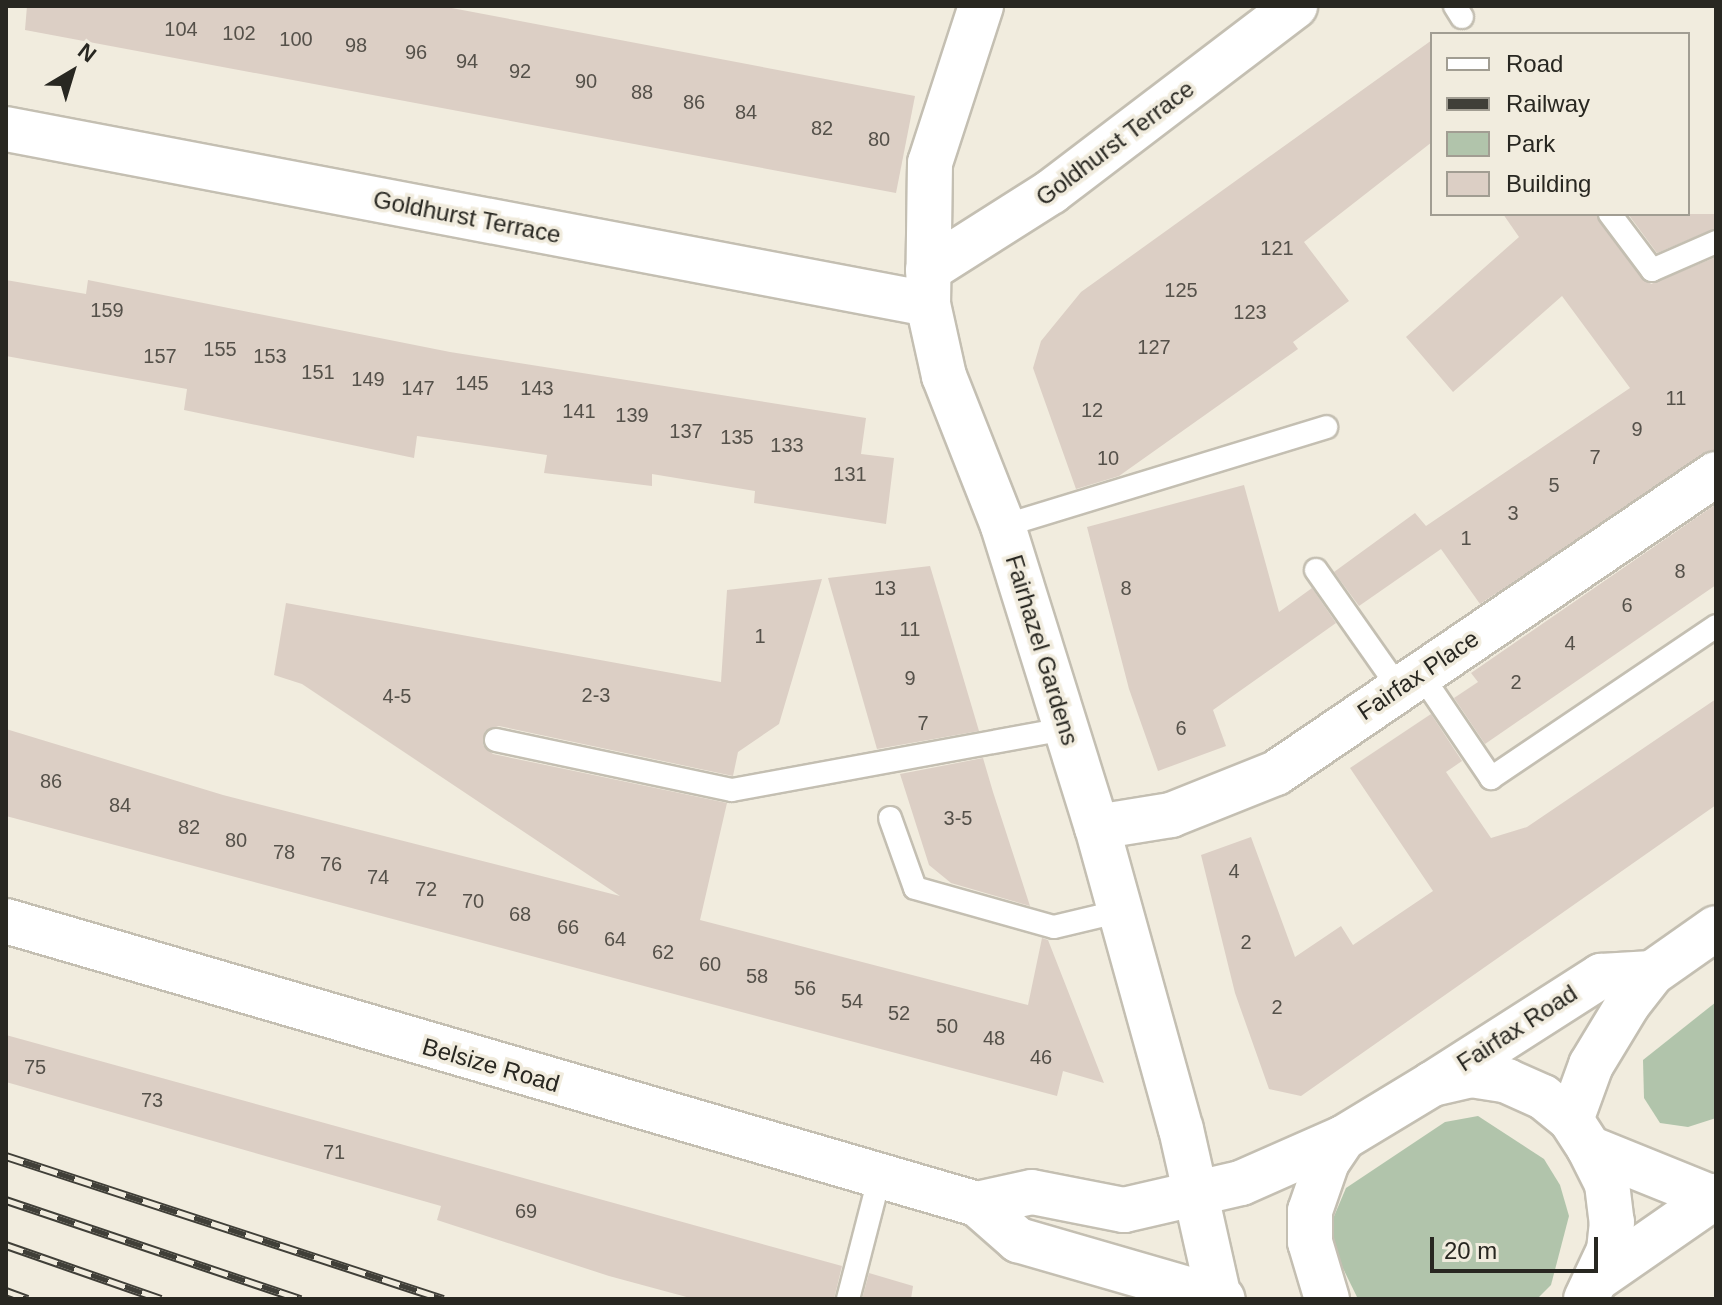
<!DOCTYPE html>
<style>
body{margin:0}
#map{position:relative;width:1722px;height:1305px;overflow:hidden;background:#f1ecde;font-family:Helvetica,sans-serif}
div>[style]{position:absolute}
.green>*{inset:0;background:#b1c4ab}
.building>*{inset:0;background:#dccfc5}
.roads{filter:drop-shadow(2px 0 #c4bfb2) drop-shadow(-2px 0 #c4bfb2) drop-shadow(0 2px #c4bfb2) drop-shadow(0 -2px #c4bfb2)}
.service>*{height:22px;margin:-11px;padding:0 11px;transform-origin:11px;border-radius:11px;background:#fff}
.minor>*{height:44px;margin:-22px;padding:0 22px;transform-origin:22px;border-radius:22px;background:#fff}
.secondary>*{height:44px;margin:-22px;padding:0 22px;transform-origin:22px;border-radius:22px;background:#fff}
.rail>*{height:9px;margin-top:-4.5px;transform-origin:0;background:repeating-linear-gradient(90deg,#f1ecde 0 18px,#403f38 0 36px);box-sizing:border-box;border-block:2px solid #403f38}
span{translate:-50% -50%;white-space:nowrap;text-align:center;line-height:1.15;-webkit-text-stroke:7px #f1ecde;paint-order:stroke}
.number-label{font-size:20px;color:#55514a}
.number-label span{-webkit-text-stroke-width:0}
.street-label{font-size:24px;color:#282721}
.frame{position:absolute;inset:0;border:8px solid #282721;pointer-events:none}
.legend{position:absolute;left:1430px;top:32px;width:260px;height:184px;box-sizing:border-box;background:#f1ecde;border:2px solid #a19d92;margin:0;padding:10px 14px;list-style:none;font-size:24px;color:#282721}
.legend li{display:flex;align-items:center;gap:16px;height:40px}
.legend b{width:40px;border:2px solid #a19d92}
.north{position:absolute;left:32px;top:32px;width:80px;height:80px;-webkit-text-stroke:6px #f1ecde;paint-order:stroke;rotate:38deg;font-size:22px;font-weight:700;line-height:32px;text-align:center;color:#282721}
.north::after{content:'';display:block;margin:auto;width:28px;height:36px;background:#282721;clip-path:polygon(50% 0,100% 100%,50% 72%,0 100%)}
.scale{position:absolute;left:1430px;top:1237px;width:168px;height:36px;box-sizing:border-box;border:4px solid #282721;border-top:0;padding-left:10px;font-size:24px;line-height:28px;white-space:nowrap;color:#282721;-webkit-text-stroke:6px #f1ecde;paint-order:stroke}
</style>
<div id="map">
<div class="green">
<i style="clip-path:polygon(1716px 1002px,1716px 1118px,1688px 1127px,1660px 1123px,1644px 1098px,1643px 1060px)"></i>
<i style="clip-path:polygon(1478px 1116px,1544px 1159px,1560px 1185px,1569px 1216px,1551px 1285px,1537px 1299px,1358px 1299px,1335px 1252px,1332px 1221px,1346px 1188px,1445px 1122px)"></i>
</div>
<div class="building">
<i style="clip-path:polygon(27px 6px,441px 6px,915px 96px,896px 193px,25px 30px)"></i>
<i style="clip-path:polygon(1432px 40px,1432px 142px,1304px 242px,1349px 301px,1293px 342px,1298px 349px,1119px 476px,1076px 489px,1033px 368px,1041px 341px,1081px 292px)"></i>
<i style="clip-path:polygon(1503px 214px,1596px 214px,1651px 284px,1716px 257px,1716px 449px,1480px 604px,1441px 549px,1359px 606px,1334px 572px,1415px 513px,1426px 526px,1630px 388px,1562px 296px,1453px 392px,1406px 337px,1519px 237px)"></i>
<i style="clip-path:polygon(1628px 214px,1716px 214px,1716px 228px,1657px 253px)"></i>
<i style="clip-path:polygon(6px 280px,86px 294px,88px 280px,450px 352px,866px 418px,861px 454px,894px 458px,886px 524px,754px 503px,755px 491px,652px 474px,652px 486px,544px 473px,547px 455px,417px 436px,414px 458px,184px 410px,187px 389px,6px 356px)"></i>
<i style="clip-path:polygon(1244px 485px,1279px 612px,1312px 588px,1336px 623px,1213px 710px,1226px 746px,1158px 771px,1129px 689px,1087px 527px)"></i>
<i style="clip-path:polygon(1716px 504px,1716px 585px,1485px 744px,1454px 698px,1478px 682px,1471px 673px)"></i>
<i style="clip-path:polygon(930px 566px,979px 731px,877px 749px,828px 578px)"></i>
<i style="clip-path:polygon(822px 579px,779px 724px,738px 752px,733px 776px,499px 726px,485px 731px,483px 745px,493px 754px,727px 803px,700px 920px,1028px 1005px,1042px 938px,1048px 940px,1104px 1083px,1063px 1071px,1057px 1096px,6px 816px,6px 729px,223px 795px,620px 896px,302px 684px,274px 675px,286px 603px,721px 682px,727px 590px)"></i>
<i style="clip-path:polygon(1716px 699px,1716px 805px,1301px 1096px,1269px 1089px,1235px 993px,1201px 855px,1251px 837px,1295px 957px,1341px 926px,1353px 945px,1433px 891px,1350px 768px,1431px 714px,1462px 761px,1446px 772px,1491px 838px,1527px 827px)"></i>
<i style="clip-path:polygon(983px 758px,993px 792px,1030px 906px,951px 883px,929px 865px,900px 774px)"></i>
<i style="clip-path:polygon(6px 1035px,842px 1266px,834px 1299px,694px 1299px,609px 1276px,437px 1220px,441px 1206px,6px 1082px)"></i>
<i style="clip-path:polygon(869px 1273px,913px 1286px,911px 1299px,862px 1299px)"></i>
</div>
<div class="roads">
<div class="service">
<i style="left:1455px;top:6px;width:13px;rotate:58deg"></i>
<i style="left:1610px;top:214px;width:70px;rotate:53.1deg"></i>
<i style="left:1652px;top:270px;width:70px;rotate:-23.6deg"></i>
<i style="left:1003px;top:526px;width:338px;rotate:-17deg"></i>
<i style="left:1316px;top:570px;width:144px;rotate:54.9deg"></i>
<i style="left:1420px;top:673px;width:127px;rotate:55.9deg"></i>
<i style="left:1491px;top:778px;width:272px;rotate:-34deg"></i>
<i style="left:496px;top:740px;width:241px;rotate:12deg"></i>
<i style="left:732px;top:790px;width:340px;rotate:-10.4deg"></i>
<i style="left:890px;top:818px;width:74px;rotate:70.3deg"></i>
<i style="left:915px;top:888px;width:144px;rotate:15.7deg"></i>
<i style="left:1054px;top:927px;width:69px;rotate:-13.4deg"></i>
<i style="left:848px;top:1299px;width:124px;rotate:-75.5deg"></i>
</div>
<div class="minor">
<i style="left:981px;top:6px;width:165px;rotate:108deg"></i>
<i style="left:930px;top:163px;width:141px;rotate:90.8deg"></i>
<i style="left:928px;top:304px;width:74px;rotate:77.5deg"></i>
<i style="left:944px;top:376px;width:161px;rotate:68.5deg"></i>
<i style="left:1003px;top:526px;width:315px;rotate:72.7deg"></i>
<i style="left:1097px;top:827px;width:313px;rotate:74.5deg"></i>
<i style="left:1181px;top:1129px;width:173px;rotate:77.3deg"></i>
<i style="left:6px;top:129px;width:938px;rotate:10.75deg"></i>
<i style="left:928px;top:270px;width:146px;rotate:-32.4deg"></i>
<i style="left:1051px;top:192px;width:307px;rotate:-37.3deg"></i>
<i style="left:1097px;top:827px;width:75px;rotate:-9.2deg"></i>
<i style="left:1171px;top:815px;width:113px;rotate:-21.8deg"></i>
<i style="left:1276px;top:773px;width:532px;rotate:-34.2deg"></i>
<i style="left:1432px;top:1084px;width:201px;rotate:-32.6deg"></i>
<i style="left:1601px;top:976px;width:51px;rotate:-3.4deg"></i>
<i style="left:1571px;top:1120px;width:59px;rotate:-70deg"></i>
<i style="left:1591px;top:1065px;width:71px;rotate:-58.8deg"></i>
<i style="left:1628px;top:1004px;width:39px;rotate:-52deg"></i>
<i style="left:1652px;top:973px;width:78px;rotate:-35.1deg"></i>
<i style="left:1589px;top:1148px;width:134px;rotate:22deg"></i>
<i style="left:1598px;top:1278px;width:144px;rotate:-34.8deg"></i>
</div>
<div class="secondary">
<i style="left:6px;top:921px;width:1011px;rotate:16.25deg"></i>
<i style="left:977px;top:1204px;width:55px;rotate:41.3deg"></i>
<i style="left:1018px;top:1240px;width:213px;rotate:16.1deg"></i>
<i style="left:977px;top:1204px;width:56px;rotate:-12.3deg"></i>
<i style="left:1032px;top:1192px;width:94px;rotate:11.1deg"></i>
<i style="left:1124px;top:1210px;width:120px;rotate:-13deg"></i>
<i style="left:1241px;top:1183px;width:111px;rotate:-23.8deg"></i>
<i style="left:1327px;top:1299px;width:59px;rotate:-106.6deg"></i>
<i style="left:1310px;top:1242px;width:31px;rotate:-90deg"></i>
<i style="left:1310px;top:1211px;width:52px;rotate:-70.9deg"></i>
<i style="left:1327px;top:1162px;width:29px;rotate:-56deg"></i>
<i style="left:1343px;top:1138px;width:104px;rotate:-31.2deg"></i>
<i style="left:1432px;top:1084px;width:40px;rotate:-13deg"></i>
<i style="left:1471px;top:1075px;width:36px;rotate:9deg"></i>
<i style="left:1507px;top:1081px;width:39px;rotate:24deg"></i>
<i style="left:1543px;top:1097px;width:36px;rotate:39deg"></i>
<i style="left:1571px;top:1120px;width:33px;rotate:57deg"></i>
<i style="left:1589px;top:1148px;width:40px;rotate:63.4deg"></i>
<i style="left:1607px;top:1184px;width:38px;rotate:83deg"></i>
<i style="left:1612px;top:1222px;width:28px;rotate:96deg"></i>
<i style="left:1609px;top:1250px;width:54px;rotate:115.1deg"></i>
</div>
</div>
<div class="rail">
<i style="left:6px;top:1156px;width:460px;rotate:18.1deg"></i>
<i style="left:6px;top:1200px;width:311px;rotate:18.6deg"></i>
<i style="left:6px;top:1245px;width:164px;rotate:19.2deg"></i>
<i style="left:6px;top:1291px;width:23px;rotate:20deg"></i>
</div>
<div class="number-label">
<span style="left:181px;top:29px">104</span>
<span style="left:239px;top:33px">102</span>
<span style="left:296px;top:39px">100</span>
<span style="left:356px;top:45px">98</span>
<span style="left:416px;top:52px">96</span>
<span style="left:467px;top:61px">94</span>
<span style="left:520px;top:71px">92</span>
<span style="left:586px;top:81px">90</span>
<span style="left:642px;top:92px">88</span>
<span style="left:694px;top:102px">86</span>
<span style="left:746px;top:112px">84</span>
<span style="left:822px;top:128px">82</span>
<span style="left:879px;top:139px">80</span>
<span style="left:1277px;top:248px">121</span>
<span style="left:1181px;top:290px">125</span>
<span style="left:107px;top:310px">159</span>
<span style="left:1250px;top:312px">123</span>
<span style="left:1154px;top:347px">127</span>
<span style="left:220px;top:349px">155</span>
<span style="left:160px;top:356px">157</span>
<span style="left:270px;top:356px">153</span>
<span style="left:318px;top:372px">151</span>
<span style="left:368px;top:379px">149</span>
<span style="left:472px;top:383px">145</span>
<span style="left:418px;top:388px">147</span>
<span style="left:537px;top:388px">143</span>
<span style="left:1676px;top:398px">11</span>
<span style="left:1092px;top:410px">12</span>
<span style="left:579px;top:411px">141</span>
<span style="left:632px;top:415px">139</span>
<span style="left:1637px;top:429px">9</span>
<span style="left:686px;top:431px">137</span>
<span style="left:737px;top:437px">135</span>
<span style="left:787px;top:445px">133</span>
<span style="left:1595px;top:457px">7</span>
<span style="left:1108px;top:458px">10</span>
<span style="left:850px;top:474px">131</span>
<span style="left:1554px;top:485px">5</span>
<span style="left:1513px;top:513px">3</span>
<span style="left:1466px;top:538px">1</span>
<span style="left:1680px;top:571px">8</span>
<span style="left:885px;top:588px">13</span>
<span style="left:1126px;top:588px">8</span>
<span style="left:1627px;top:605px">6</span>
<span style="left:910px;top:629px">11</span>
<span style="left:760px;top:636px">1</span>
<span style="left:1570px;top:643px">4</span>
<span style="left:910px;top:678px">9</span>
<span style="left:1516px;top:682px">2</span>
<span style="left:596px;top:695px">2-3</span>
<span style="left:397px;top:696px">4-5</span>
<span style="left:923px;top:723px">7</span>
<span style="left:1181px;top:728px">6</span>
<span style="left:51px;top:781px">86</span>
<span style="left:120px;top:805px">84</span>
<span style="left:958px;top:818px">3-5</span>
<span style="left:189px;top:827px">82</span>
<span style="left:236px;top:840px">80</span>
<span style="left:284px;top:852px">78</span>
<span style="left:331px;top:864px">76</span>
<span style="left:1234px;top:871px">4</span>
<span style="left:378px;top:877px">74</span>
<span style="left:426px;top:889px">72</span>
<span style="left:473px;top:901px">70</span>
<span style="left:520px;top:914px">68</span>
<span style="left:568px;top:927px">66</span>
<span style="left:615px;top:939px">64</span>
<span style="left:1246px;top:942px">2</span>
<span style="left:663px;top:952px">62</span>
<span style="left:710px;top:964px">60</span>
<span style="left:757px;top:976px">58</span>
<span style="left:805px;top:988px">56</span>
<span style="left:852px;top:1001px">54</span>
<span style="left:1277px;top:1007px">2</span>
<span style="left:899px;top:1013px">52</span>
<span style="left:947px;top:1026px">50</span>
<span style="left:994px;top:1038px">48</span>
<span style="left:1041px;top:1057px">46</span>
<span style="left:35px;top:1067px">75</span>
<span style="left:152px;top:1100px">73</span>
<span style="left:334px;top:1152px">71</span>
<span style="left:526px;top:1211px">69</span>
</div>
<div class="street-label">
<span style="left:1115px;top:143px;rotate:-37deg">Goldhurst Terrace</span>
<span style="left:467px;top:217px;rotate:11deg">Goldhurst Terrace</span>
<span style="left:1042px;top:650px;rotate:73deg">Fairhazel Gardens</span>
<span style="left:1418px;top:675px;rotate:-34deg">Fairfax Place</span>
<span style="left:1517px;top:1028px;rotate:-33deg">Fairfax Road</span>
<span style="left:491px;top:1065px;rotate:16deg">Belsize Road</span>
</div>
<div class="frame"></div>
<ul class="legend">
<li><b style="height:10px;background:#fff"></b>Road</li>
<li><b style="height:10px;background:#403f38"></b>Railway</li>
<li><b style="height:22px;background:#b1c4ab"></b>Park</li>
<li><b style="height:22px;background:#dccfc5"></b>Building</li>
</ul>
<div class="north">N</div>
<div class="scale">20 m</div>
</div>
